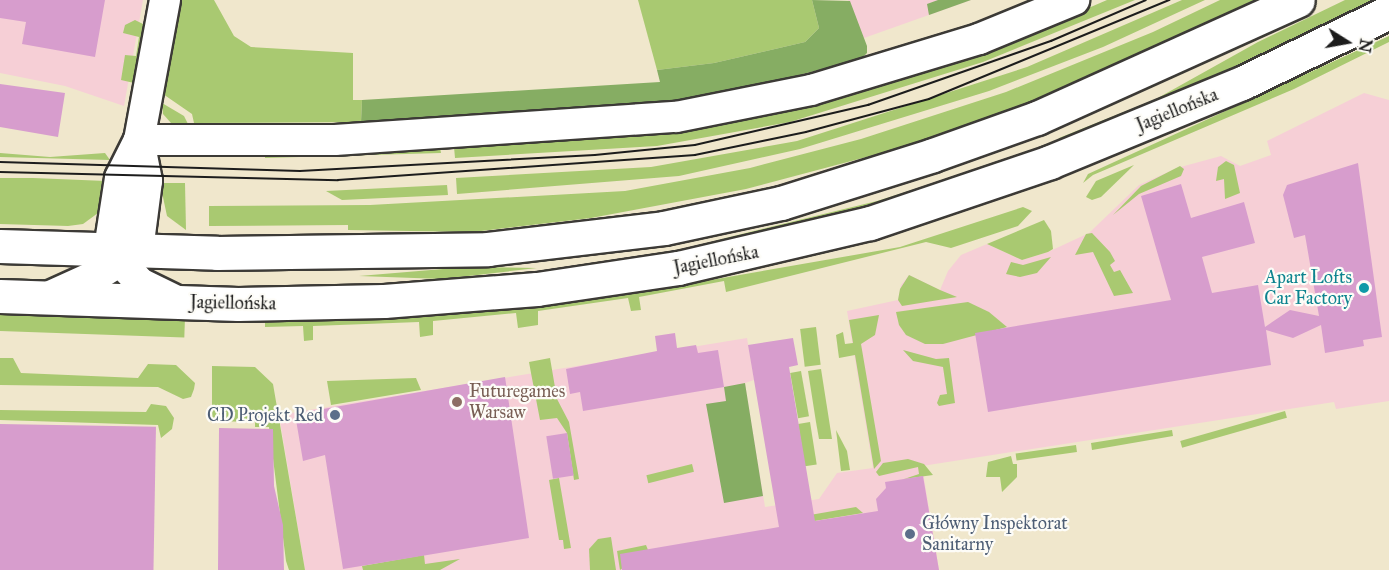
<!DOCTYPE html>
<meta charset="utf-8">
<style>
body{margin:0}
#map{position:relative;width:1389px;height:570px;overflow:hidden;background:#f0e7cc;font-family:"IM FELL Great Primer",serif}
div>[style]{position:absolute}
.built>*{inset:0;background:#f6cfd6}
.green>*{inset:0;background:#a9c971;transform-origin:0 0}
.forest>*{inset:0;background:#86ad63}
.building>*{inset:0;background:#d79dcd;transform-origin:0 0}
.roads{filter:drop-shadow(2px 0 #3c3a36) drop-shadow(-2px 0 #3c3a36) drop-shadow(0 2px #3c3a36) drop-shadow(0 -2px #3c3a36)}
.minor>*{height:30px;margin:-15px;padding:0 15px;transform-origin:15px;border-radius:15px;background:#fff}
.major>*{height:33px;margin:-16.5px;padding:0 16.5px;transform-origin:16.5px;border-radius:16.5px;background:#fff}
.tram>*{height:1.5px;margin:-0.75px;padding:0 0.75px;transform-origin:0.75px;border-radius:0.75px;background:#1c1c1c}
.dots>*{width:16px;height:16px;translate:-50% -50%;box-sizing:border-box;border:3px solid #fdfcf7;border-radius:50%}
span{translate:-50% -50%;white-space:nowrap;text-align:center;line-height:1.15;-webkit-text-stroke:4.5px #fdfcf7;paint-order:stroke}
.street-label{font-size:18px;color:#1c1c1c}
.culture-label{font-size:18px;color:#0d838f}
.right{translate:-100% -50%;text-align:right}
.education-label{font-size:18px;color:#785e54}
.left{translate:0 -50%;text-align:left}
.service-label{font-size:18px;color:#4e5e75}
.north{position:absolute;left:1317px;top:12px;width:60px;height:60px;-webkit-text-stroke:4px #fdfcf7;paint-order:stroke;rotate:101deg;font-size:16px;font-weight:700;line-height:24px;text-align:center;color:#1c1c1c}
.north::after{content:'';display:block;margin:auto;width:21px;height:27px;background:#1c1c1c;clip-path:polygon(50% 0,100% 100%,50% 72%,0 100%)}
</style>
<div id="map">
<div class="built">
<i style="clip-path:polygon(0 0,143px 0,124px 106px,65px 86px,0 73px)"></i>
<i style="clip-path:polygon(848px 0,971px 0,864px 38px)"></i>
<i style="clip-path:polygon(1364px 93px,1389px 100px,1389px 401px,1336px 409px,1334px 402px,922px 466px,939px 570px,305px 570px,279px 415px,747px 338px,754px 380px,745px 383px,765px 507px,819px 499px,837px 473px,873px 468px,847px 311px,898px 300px,901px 285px,909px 275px,940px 290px,948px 271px,961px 255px,987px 244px,1022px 260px,1048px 252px,1089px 233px,1139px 185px,1177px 168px,1221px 156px,1240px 166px,1271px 155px,1267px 141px)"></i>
</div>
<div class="green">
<i style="clip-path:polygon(180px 0,214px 0,234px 36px,251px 47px,353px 53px,353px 100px,362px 100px,361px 122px,194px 123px,192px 114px,163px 94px)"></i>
<i style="clip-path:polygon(638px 0,812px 0,819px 28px,805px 42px,714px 63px,657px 70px)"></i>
<i style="clip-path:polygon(1107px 0,1135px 0,983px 62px,790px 122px,657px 146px,455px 158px,454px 147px,635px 135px,772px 112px,1070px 16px)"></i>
<i style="clip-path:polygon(1182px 0,1205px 0,1103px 47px,989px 91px,800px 149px,679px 176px,457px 194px,456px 178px,651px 167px,797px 141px,1027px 67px)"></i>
<i style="clip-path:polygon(1220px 0,1264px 0,1049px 96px,969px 125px,889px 151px,746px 189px,591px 218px,473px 232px,348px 230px,348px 225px,209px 226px,209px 206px,370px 205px,625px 191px,750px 168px,861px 139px,1006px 92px,1153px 32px)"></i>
<i style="clip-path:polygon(1345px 0,1378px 0,1234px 70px,1057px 143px,1059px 138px,1156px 99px,1258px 42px)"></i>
<i style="clip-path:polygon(135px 20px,147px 26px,143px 69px,137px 68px,134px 83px,121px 80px,125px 55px,136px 56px,139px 37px,123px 33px,125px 25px)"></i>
<i style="clip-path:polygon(1389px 36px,1389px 42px,1294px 89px,1093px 175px,1083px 183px,1088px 174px)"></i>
<i style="clip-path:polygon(162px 103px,184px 116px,188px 124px,171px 123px,163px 114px)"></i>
<i style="clip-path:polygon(440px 147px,441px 153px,265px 158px,265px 153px)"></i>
<i style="clip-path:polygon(0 153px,50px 157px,105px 153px,110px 160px,0 157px)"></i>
<i style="clip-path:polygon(1013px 158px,852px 211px,713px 241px,877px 201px)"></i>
<i style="clip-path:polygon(1226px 161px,1234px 165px,1240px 193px,1225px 199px,1224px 179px,1216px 181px,1218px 167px)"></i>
<i style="clip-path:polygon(1134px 165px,1101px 197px,1092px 200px,1086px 197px,1096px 181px)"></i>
<i style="clip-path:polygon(1180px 166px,1184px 169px,1181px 176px,1139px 194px,1113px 215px,1141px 186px)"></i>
<i style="clip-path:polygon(0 178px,33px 178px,106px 181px,98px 213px,83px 224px,68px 226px,0 224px)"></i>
<i style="clip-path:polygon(160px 183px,185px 183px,186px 230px,167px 216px)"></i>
<i style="clip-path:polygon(447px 185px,448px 195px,342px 200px,326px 191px)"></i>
<i style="clip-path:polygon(1023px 207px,1032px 211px,1018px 226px,951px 248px,926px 242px,726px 292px,724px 281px,639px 297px,641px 310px,631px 311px,628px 298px,538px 311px,538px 325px,518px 328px,516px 313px,433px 321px,433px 335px,420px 337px,419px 322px,313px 326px,313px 340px,304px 341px,303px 326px,265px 327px,265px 321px,425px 317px,625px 295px,900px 247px)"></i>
<i style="clip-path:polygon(1044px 220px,1051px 231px,1053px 249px,1048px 252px,1022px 260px,987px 244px)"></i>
<i style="clip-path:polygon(1092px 233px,1110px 252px,1115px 261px,1110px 265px,1114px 272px,1120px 270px,1133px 293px,1114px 296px,1093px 252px,1075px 255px,1086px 234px)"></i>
<i style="clip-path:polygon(1051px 257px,1037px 273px,1020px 277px,1006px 274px,1011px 262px,1023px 265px)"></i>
<i style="clip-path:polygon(467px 267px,537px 268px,442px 279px,359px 276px)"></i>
<i style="clip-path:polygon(909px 275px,940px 290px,957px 297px,902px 306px,898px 300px,900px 289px)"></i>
<i style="clip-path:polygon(968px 302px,989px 312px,1007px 327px,943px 344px,925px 344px,906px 335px,899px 325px,896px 312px)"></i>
<i style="left:0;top:314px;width:185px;height:17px;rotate:2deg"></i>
<i style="clip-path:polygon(879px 315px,875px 335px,861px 344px,881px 461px,874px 469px,855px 355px,839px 358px,836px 335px,843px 332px,845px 344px,853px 343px,849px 320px)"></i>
<i style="left:816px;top:327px;width:38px;height:16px;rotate:83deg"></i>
<i style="clip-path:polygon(903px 350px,936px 359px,949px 358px,955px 403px,939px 406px,937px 403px,940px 395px,947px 394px,943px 367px,913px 361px)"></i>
<i style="clip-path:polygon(0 358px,13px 358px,21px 373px,138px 378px,148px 364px,176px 365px,195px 383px,194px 389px,191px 397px,183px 399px,158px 387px,0 385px)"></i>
<i style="clip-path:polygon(550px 358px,557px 399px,569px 422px,579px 479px,574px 480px,567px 433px,557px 418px,540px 420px,531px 373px,529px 362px)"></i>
<i style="clip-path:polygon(212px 366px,255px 367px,273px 384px,305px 570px,289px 570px,286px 561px,269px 427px,255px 427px,255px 422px,212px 421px)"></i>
<i style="clip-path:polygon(821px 369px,832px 439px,819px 439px,816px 422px,808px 371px)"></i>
<i style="left:801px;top:371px;width:46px;height:11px;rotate:80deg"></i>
<i style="clip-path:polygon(416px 378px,421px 390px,331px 405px,327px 381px)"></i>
<i style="clip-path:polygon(151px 404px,166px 406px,174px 418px,172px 429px,161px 438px,158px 425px,0 420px,0 410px,146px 412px)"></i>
<i style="left:1285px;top:411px;width:7px;height:109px;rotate:74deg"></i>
<i style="left:810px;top:422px;width:43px;height:12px;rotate:81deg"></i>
<i style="clip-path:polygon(836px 430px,847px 451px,850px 470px,841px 471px)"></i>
<i style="clip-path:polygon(1172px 430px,1173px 436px,1092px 450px,1091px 443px)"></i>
<i style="left:1076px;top:445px;width:7px;height:61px;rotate:82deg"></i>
<i style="clip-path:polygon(1011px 456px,1013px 464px,1017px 464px,1017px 477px,1002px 492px,1000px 477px,986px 477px,988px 462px)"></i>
<i style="clip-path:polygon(908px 459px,924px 464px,933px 475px,904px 479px,919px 474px,918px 467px,879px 476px,876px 472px,883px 463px)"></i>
<i style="left:692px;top:464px;width:8px;height:47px;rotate:76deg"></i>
<i style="clip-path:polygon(559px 478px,571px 548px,564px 549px,563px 540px,559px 540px,549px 480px)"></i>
<i style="clip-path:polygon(856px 507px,863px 513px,808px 522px,810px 515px)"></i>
<i style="clip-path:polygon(611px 537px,616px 570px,590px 570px,589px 549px,598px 539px)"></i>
<i style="clip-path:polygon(646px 545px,648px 550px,620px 570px,617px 551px)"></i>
<i style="clip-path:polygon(424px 555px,425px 564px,460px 559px,440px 570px,363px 570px,362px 566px)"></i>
</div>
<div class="forest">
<i style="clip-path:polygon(812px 0,850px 1px,867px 46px,867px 53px,861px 59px,776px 81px,663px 103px,361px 122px,362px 100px,660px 82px,657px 70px,714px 63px,805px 42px,819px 28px)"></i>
<i style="clip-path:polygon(938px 0,971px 0,929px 15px,927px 4px)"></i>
<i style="clip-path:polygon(745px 383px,763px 496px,724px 503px,706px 404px,726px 401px,724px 387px)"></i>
</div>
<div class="building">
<i style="clip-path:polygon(0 0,105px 0,95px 57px,22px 44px,26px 22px,0 18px)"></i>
<i style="clip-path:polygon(0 84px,65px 93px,58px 137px,0 127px)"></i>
<i style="clip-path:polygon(1358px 163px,1382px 337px,1363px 340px,1364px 346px,1325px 353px,1321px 325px,1293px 338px,1266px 330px,1271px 365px,988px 412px,975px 333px,1171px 300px,1141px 196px,1181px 184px,1191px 218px,1244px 202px,1255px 243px,1202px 257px,1212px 293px,1258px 285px,1265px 327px,1290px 310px,1319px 316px,1305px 235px,1294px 238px,1283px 195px,1287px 185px)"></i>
<i style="clip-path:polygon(675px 333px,677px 348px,696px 345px,698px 353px,718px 350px,724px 387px,583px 411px,580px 392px,570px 394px,566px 369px,657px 351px,655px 336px)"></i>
<i style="clip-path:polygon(793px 338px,798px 365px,789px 367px,815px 521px,878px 511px,876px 499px,886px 488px,885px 482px,923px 476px,939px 570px,622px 570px,620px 554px,779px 527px,748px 345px)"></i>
<i style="clip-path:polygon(505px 377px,529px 538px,343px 569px,325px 455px,303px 461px,295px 414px)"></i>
<i style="left:0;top:424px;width:156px;height:146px;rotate:1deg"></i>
<i style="clip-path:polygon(219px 428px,273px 429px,274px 486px,283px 525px,284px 570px,218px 570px)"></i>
<i style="left:567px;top:433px;width:43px;height:21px;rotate:81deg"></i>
</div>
<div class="roads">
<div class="minor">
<i style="left:165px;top:0;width:142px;rotate:100.5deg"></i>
<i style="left:139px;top:140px;width:42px;rotate:116.6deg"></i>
<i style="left:120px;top:178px;width:72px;rotate:98.8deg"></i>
<i style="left:109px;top:249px;width:46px;rotate:47.6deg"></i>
<i style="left:140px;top:283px;width:41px;rotate:25.9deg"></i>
<i style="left:139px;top:140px;width:196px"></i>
<i style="left:335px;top:140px;width:342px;rotate:-3.9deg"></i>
<i style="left:676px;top:117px;width:138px;rotate:-11.3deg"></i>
<i style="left:811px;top:90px;width:176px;rotate:-16.9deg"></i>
<i style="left:979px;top:39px;width:103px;rotate:-22.3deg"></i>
<i style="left:46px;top:298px;width:60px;rotate:-24.4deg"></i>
<i style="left:101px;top:273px;width:44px;rotate:-31.9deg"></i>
<i style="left:138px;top:250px;width:70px;rotate:-82.6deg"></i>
<i style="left:147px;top:181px;width:42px;rotate:-101deg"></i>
</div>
<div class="major">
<i style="left:0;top:246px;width:217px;rotate:1.8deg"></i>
<i style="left:217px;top:253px;width:271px;rotate:-0.8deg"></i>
<i style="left:488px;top:249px;width:177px;rotate:-6.8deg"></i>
<i style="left:664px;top:228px;width:120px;rotate:-12.1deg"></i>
<i style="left:781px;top:203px;width:159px;rotate:-17.5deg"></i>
<i style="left:933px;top:155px;width:110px;rotate:-19.6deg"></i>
<i style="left:1037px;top:118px;width:286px;rotate:-24.3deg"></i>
<i style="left:0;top:296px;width:238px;rotate:1.9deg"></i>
<i style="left:238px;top:304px;width:146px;rotate:-1.2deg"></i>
<i style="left:384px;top:301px;width:153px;rotate:-4.5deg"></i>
<i style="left:537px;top:289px;width:143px;rotate:-8.5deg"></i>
<i style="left:678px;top:268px;width:197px;rotate:-13.2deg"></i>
<i style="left:870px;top:223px;width:190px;rotate:-18.7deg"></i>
<i style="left:1050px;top:162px;width:208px;rotate:-22.4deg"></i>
<i style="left:1242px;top:83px;width:163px;rotate:-25.8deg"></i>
</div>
</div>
<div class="tram">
<i style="left:0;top:162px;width:300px;rotate:1.7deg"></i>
<i style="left:300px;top:171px;width:295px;rotate:-3.1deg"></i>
<i style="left:595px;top:155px;width:100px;rotate:-5.7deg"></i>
<i style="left:695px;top:145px;width:178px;rotate:-13deg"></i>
<i style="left:868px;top:105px;width:194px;rotate:-19.3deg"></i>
<i style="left:1051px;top:41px;width:103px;rotate:-23.3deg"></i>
<i style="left:0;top:172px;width:338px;rotate:1.4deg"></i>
<i style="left:338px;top:180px;width:358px;rotate:-4deg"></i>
<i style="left:695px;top:155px;width:113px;rotate:-11.7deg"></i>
<i style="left:806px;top:132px;width:127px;rotate:-15deg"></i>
<i style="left:929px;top:99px;width:260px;rotate:-22.4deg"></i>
</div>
<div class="dots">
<i style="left:1364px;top:288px;background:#0f9aa8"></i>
<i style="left:457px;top:402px;background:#8d6e63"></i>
<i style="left:335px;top:415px;background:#5c6f8a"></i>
<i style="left:910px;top:534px;background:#5c6f8a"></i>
</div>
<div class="street-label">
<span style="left:1177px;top:110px;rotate:-22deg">Jagiellońska</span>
<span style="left:716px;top:260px;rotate:-11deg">Jagiellońska</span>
<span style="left:233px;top:303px;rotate:1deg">Jagiellońska</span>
</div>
<div class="culture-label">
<span class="right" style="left:1352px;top:288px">Apart Lofts<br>Car Factory</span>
</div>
<div class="education-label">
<span class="left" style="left:469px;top:402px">Futuregames<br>Warsaw</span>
</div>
<div class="service-label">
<span class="right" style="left:323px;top:415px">CD Projekt Red</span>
<span class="left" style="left:922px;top:534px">Główny Inspektorat<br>Sanitarny</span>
</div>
<div class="north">N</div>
</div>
